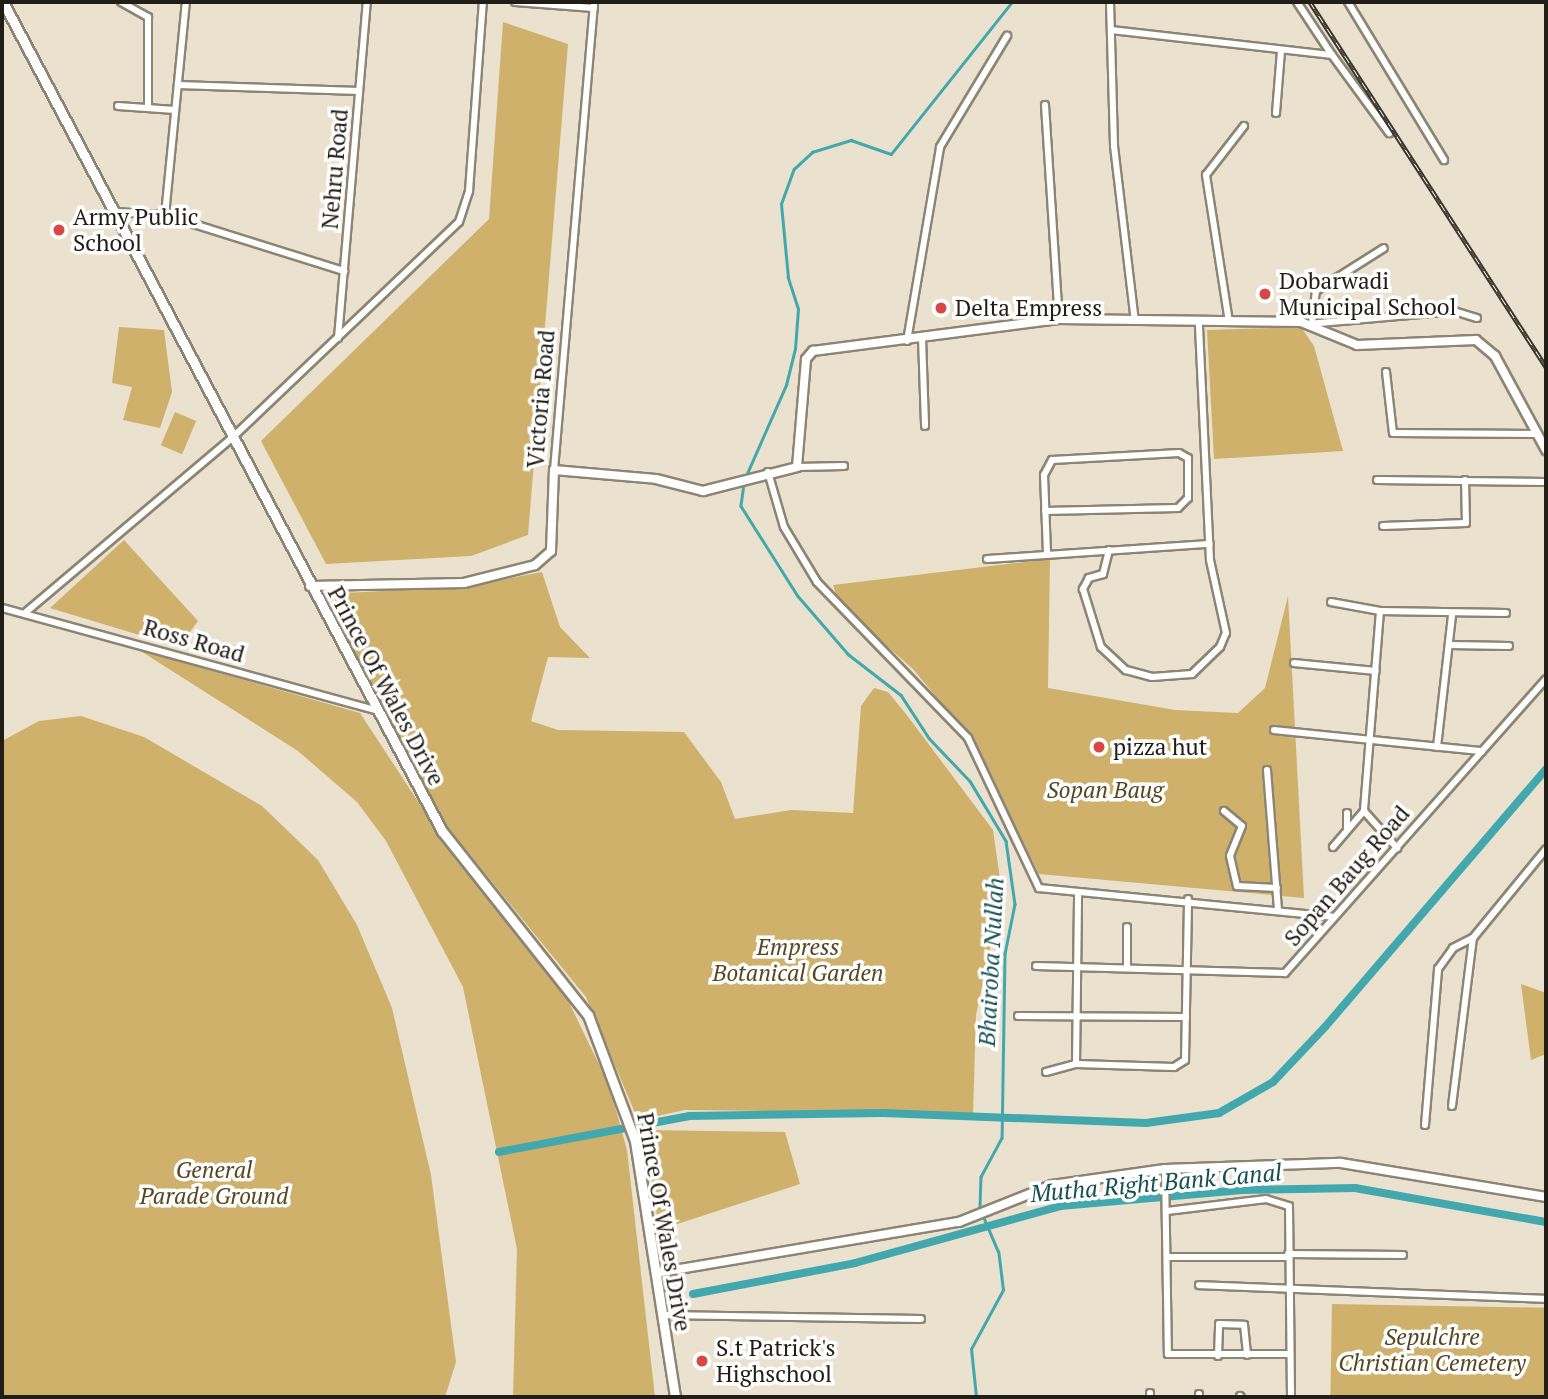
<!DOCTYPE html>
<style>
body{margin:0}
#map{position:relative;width:1548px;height:1399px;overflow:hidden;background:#eae1ce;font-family:"PT Serif",serif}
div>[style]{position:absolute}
.green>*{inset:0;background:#cfb16c;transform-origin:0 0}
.stream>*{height:2.5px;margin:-1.25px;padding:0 1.25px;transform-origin:1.25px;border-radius:1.25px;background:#43a8ae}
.canal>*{height:8px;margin:-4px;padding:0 4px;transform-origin:4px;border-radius:4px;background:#43a8ae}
.roads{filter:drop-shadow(2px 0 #8d8573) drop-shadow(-2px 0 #8d8573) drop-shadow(0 2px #8d8573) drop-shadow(0 -2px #8d8573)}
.minor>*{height:6px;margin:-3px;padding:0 3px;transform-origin:3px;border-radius:3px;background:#fff}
.tertiary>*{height:8px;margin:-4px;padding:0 4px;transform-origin:4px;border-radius:4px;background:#fff}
.secondary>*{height:9px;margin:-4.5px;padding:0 4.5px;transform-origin:4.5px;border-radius:4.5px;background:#fff}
.rail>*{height:5px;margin-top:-2.5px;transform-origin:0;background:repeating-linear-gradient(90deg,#fff 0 8px,#39352d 0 16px);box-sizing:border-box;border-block:2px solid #39352d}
.dots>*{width:19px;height:19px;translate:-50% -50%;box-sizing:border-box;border:4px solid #fff;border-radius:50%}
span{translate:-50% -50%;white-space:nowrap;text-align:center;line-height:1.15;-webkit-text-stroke:7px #fff;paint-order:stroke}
.street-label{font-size:23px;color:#211e17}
.poi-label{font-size:23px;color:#211e17}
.left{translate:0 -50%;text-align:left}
.park-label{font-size:23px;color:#574721;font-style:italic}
.water-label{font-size:24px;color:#154f53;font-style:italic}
.frame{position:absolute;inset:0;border:4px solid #211e17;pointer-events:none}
</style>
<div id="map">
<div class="green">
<i style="clip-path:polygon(503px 22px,568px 44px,528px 535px,471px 556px,326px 564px,261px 441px,489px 219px)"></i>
<i style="clip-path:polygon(119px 327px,164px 330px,172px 392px,160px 428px,123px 420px,132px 387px,112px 383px)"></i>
<i style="clip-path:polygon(1301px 327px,1314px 346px,1343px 451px,1214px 459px,1207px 330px)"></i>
<i style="left:175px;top:412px;width:23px;height:36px;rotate:23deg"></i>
<i style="clip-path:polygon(124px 540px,198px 621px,179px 647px,50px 608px)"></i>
<i style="clip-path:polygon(1050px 559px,1048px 688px,1175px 710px,1238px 713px,1265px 688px,1288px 596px,1304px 898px,1039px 874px,967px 734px,913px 669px,839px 604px,833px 585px)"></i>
<i style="clip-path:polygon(542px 572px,560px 627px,590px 658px,548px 657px,531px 721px,558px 730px,684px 732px,721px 782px,735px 819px,791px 810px,853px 813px,861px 706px,874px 688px,888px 692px,906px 714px,993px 830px,1002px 893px,976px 1015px,973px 1114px,685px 1110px,638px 1120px,586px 997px,448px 828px,323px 594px,465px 587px)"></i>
<i style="clip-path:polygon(139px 650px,360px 713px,457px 861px,561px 986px,609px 1085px,627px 1150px,655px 1397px,513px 1397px,517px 1249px,463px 987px,386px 841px,357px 802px,298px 751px)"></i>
<i style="clip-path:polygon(81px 716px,144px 737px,262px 806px,318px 860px,357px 925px,392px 1008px,431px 1175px,456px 1362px,445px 1397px,2px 1397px,2px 741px,39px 721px)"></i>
<i style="clip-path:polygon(1521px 984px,1546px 993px,1546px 1054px,1531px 1060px)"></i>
<i style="clip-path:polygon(644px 1130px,785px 1132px,800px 1184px,659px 1230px)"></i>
<i style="left:1332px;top:1304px;width:214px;height:94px;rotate:1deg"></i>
</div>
<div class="stream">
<i style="left:745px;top:478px;width:102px;rotate:-66.2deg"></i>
<i style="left:786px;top:385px;width:37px;rotate:-76deg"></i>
<i style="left:795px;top:349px;width:40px;rotate:-85.7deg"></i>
<i style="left:798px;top:309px;width:33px;rotate:-108deg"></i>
<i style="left:788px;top:278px;width:74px;rotate:-95.4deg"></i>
<i style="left:781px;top:204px;width:37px;rotate:-70deg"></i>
<i style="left:794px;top:169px;width:25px;rotate:-43deg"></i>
<i style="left:812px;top:152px;width:41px;rotate:-17.1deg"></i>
<i style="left:851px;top:140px;width:42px;rotate:19.3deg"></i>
<i style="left:891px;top:154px;width:194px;rotate:-51.5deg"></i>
<i style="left:744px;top:484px;width:22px;rotate:98deg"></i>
<i style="left:741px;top:506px;width:107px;rotate:57.7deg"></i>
<i style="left:798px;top:596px;width:77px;rotate:49.2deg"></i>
<i style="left:848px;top:654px;width:67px;rotate:37.7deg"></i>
<i style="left:901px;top:695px;width:51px;rotate:56.9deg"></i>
<i style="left:929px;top:738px;width:59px;rotate:46.4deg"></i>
<i style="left:970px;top:781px;width:70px;rotate:59deg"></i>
<i style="left:1006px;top:841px;width:64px;rotate:81.9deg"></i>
<i style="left:1015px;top:904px;width:51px;rotate:101.3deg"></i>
<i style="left:1005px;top:954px;width:184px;rotate:90.9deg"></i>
<i style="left:1002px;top:1138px;width:44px;rotate:118.3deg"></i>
<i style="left:981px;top:1177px;width:33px;rotate:92deg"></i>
<i style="left:976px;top:1397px;width:48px;rotate:-95.9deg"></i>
<i style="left:971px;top:1349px;width:67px;rotate:-61.5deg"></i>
<i style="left:1003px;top:1290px;width:38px;rotate:-97deg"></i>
<i style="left:998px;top:1252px;width:39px;rotate:-113deg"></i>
</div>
<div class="canal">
<i style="left:499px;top:1152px;width:194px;rotate:-10.7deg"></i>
<i style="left:690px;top:1116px;width:193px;rotate:-0.9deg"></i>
<i style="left:883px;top:1113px;width:263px;rotate:2.2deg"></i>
<i style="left:1146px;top:1123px;width:74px;rotate:-7.8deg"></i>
<i style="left:1219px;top:1113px;width:62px;rotate:-29.9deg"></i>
<i style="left:1273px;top:1082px;width:76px;rotate:-46.6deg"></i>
<i style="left:1325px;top:1027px;width:340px;rotate:-49.4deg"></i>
<i style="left:693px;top:1294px;width:165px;rotate:-10.8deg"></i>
<i style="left:855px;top:1263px;width:213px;rotate:-15.5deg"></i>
<i style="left:1060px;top:1206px;width:183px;rotate:-5deg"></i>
<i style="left:1242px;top:1190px;width:113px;rotate:-1deg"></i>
<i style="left:1355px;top:1188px;width:194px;rotate:10.1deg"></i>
</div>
<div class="roads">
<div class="minor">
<i style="left:121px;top:2px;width:31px;rotate:29deg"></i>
<i style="left:148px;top:17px;width:90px;rotate:90deg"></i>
<i style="left:515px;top:2px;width:79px;rotate:4.3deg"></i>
<i style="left:1110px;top:2px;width:144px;rotate:88.4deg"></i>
<i style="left:1114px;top:146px;width:176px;rotate:83.2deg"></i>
<i style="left:1297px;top:2px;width:64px;rotate:56.6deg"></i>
<i style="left:1348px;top:2px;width:185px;rotate:58.7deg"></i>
<i style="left:1112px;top:30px;width:221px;rotate:6.5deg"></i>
<i style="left:1332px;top:55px;width:97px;rotate:53.8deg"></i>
<i style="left:178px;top:85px;width:181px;rotate:1.9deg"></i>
<i style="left:1045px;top:105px;width:214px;rotate:86.3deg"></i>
<i style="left:118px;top:106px;width:57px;rotate:4deg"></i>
<i style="left:1276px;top:113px;width:62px;rotate:-85.4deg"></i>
<i style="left:114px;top:212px;width:51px;rotate:3.4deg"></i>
<i style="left:165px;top:215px;width:188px;rotate:17.4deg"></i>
<i style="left:165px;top:215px;width:214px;rotate:-84.4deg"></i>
<i style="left:1229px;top:322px;width:149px;rotate:-98.9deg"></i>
<i style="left:1206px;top:175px;width:62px;rotate:-52.2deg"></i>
<i style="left:1312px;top:323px;width:32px;rotate:-83deg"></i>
<i style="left:1316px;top:291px;width:80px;rotate:-32.3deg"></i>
<i style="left:1308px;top:324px;width:147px;rotate:-5.1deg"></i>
<i style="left:1454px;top:311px;width:24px;rotate:17deg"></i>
<i style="left:338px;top:338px;width:337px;rotate:-85.1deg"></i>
<i style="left:922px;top:338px;width:88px;rotate:88deg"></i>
<i style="left:907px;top:341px;width:197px;rotate:-80.3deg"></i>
<i style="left:940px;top:147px;width:130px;rotate:-58.9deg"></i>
<i style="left:1386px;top:372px;width:61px;rotate:83.5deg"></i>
<i style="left:1393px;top:433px;width:144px;rotate:0.4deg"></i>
<i style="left:797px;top:467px;width:47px;rotate:-1.2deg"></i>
<i style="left:554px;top:470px;width:470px;rotate:-85.1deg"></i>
<i style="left:768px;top:472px;width:57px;rotate:73.8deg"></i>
<i style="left:784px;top:527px;width:64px;rotate:59deg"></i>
<i style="left:817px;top:582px;width:217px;rotate:45.9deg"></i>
<i style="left:968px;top:738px;width:166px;rotate:64.7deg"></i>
<i style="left:1039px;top:888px;width:295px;rotate:5.6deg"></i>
<i style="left:1377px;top:480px;width:169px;rotate:0.7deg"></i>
<i style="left:1045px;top:511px;width:133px;rotate:-1.3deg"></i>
<i style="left:1178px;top:508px;width:14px;rotate:-45deg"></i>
<i style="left:1188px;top:498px;width:40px;rotate:-90deg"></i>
<i style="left:1188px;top:458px;width:10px;rotate:-151deg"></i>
<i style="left:1179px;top:453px;width:127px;rotate:176.8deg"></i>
<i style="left:1052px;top:460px;width:17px;rotate:118deg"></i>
<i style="left:1044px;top:475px;width:79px;rotate:87.8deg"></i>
<i style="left:1383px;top:526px;width:83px;rotate:-2.1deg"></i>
<i style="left:1466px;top:523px;width:43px;rotate:-91.3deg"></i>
<i style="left:1109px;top:550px;width:25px;rotate:104deg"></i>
<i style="left:1103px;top:574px;width:15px;rotate:164deg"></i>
<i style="left:1089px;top:578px;width:13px;rotate:119deg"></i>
<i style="left:1083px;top:589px;width:61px;rotate:72.8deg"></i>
<i style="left:1101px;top:647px;width:34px;rotate:43deg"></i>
<i style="left:1126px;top:670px;width:27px;rotate:15deg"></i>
<i style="left:1152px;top:677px;width:40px;rotate:-4.3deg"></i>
<i style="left:1192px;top:674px;width:39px;rotate:-44deg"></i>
<i style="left:1220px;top:647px;width:15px;rotate:-67deg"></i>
<i style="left:1226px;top:633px;width:75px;rotate:-102.4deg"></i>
<i style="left:1210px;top:560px;width:237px;rotate:-92.7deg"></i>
<i style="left:987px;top:559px;width:223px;rotate:-3.9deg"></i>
<i style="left:1331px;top:602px;width:50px;rotate:10.4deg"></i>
<i style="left:1380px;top:611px;width:126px;rotate:0.9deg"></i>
<i style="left:2px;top:608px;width:388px;rotate:15.3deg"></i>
<i style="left:1380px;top:611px;width:201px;rotate:94.6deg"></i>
<i style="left:1364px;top:811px;width:50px;rotate:48.3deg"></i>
<i style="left:26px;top:612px;width:271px;rotate:-40.2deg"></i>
<i style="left:233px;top:437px;width:312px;rotate:-43.6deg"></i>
<i style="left:459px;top:222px;width:33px;rotate:-72deg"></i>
<i style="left:469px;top:191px;width:190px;rotate:-85.8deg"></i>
<i style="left:1450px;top:645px;width:59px;rotate:1deg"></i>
<i style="left:1294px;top:663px;width:82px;rotate:5.6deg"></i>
<i style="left:1274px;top:730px;width:209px;rotate:5.8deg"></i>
<i style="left:1437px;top:747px;width:133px;rotate:-83.5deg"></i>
<i style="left:1267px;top:770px;width:140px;rotate:85.5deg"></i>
<i style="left:1224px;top:811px;width:23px;rotate:40deg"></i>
<i style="left:1242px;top:826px;width:32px;rotate:112deg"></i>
<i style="left:1230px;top:856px;width:31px;rotate:77deg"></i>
<i style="left:1237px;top:886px;width:40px;rotate:2.9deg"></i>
<i style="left:1347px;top:828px;width:15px;rotate:-90deg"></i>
<i style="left:1333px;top:847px;width:48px;rotate:-49.3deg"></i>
<i style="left:1036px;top:966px;width:249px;rotate:1.6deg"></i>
<i style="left:1285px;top:973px;width:393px;rotate:-48.4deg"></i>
<i style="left:1127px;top:967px;width:40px;rotate:-90deg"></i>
<i style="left:1018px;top:1016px;width:168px;rotate:0.3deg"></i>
<i style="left:1076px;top:1064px;width:98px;rotate:1.8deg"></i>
<i style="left:1174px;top:1067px;width:13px;rotate:-32deg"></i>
<i style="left:1185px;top:1060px;width:161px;rotate:-88.9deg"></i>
<i style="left:1046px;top:1072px;width:31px;rotate:-15deg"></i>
<i style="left:1076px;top:1064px;width:170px;rotate:-89.3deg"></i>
<i style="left:1452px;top:1106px;width:169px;rotate:-82.9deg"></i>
<i style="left:1473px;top:938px;width:115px;rotate:-50.6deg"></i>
<i style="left:1425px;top:1125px;width:157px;rotate:-85.2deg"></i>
<i style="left:1438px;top:969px;width:26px;rotate:-54deg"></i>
<i style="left:1453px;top:948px;width:22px;rotate:-27deg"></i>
<i style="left:1165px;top:1169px;width:185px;rotate:89.1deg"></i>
<i style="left:1168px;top:1354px;width:120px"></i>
<i style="left:1167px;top:1211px;width:100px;rotate:-6.9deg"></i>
<i style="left:1266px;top:1199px;width:24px;rotate:17deg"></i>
<i style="left:1289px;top:1206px;width:191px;rotate:89.4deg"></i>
<i style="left:1288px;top:1254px;width:115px;rotate:0.5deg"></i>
<i style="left:1167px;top:1257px;width:121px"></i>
<i style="left:1199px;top:1285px;width:347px;rotate:2.3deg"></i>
<i style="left:662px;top:1315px;width:259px;rotate:0.9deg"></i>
<i style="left:1218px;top:1356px;width:32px;rotate:-88deg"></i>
<i style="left:1219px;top:1324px;width:25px;rotate:2deg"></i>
<i style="left:1244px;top:1325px;width:30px;rotate:84deg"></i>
<i style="left:1150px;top:1393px;width:4px;rotate:90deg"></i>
<i style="left:1240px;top:1396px;width:1px;rotate:45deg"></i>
<i style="left:1199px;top:1397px;width:3px;rotate:-90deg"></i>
</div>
<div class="tertiary">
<i style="left:310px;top:586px;width:154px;rotate:-1.1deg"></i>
<i style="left:464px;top:583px;width:73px;rotate:-14.2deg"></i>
<i style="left:535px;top:565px;width:21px;rotate:-41deg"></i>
<i style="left:551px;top:551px;width:81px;rotate:-87.9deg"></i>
<i style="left:554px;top:470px;width:102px;rotate:5deg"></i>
<i style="left:656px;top:479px;width:49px;rotate:14.3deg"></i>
<i style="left:703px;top:491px;width:97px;rotate:-14.3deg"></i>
<i style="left:797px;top:467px;width:108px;rotate:-85.2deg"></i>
<i style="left:806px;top:359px;width:11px;rotate:-49deg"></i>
<i style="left:813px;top:351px;width:248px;rotate:-7.4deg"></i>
<i style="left:1059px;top:319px;width:242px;rotate:0.7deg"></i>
<i style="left:1301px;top:322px;width:61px;rotate:22.3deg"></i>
<i style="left:1357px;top:345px;width:119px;rotate:-2.4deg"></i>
<i style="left:1476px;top:340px;width:25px;rotate:40deg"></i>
<i style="left:1495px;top:356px;width:107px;rotate:61.5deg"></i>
<i style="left:656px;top:1273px;width:307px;rotate:-9.6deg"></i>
<i style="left:959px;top:1222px;width:100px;rotate:-21.7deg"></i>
<i style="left:1052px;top:1185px;width:114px;rotate:-8.1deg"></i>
<i style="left:1165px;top:1169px;width:176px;rotate:-2deg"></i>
<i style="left:1341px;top:1163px;width:208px;rotate:9.4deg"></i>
</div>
<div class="secondary">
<i style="left:3px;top:2px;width:938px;rotate:62.1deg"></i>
<i style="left:442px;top:831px;width:235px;rotate:51.6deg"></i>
<i style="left:588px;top:1015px;width:134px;rotate:69.5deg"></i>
<i style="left:635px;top:1141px;width:259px;rotate:81.1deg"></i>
</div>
</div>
<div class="rail">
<i style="left:1310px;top:2px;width:435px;rotate:57.1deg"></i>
</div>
<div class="dots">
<i style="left:59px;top:230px;background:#d64745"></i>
<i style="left:1265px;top:294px;background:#d64745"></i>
<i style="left:941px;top:308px;background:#d64745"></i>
<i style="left:1099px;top:747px;background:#d64745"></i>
<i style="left:702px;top:1361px;background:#d64745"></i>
</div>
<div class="street-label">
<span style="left:335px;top:169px;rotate:-85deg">Nehru Road</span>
<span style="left:541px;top:399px;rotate:-85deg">Victoria Road</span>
<span style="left:194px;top:641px;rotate:16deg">Ross Road</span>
<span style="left:386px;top:686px;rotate:62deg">Prince Of Wales Drive</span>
<span style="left:1347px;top:876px;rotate:-49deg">Sopan Baug Road</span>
<span style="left:664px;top:1222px;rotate:80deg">Prince Of Wales Drive</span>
</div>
<div class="poi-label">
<span class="left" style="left:73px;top:230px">Army Public<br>School</span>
<span class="left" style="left:1279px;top:294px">Dobarwadi<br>Municipal School</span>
<span class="left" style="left:955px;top:308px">Delta Empress</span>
<span class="left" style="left:1113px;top:747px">pizza hut</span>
<span class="left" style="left:716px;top:1361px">S.t Patrick's<br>Highschool</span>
</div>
<div class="park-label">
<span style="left:1105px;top:790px">Sopan Baug</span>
<span style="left:798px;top:960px">Empress<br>Botanical Garden</span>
<span style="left:214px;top:1183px">General<br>Parade Ground</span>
<span style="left:1432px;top:1350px">Sepulchre<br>Christian Cemetery</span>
</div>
<div class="water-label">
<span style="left:991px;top:962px;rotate:-87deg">Bhairoba Nullah</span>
<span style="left:1156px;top:1183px;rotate:-5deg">Mutha Right Bank Canal</span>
</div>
<div class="frame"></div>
</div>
